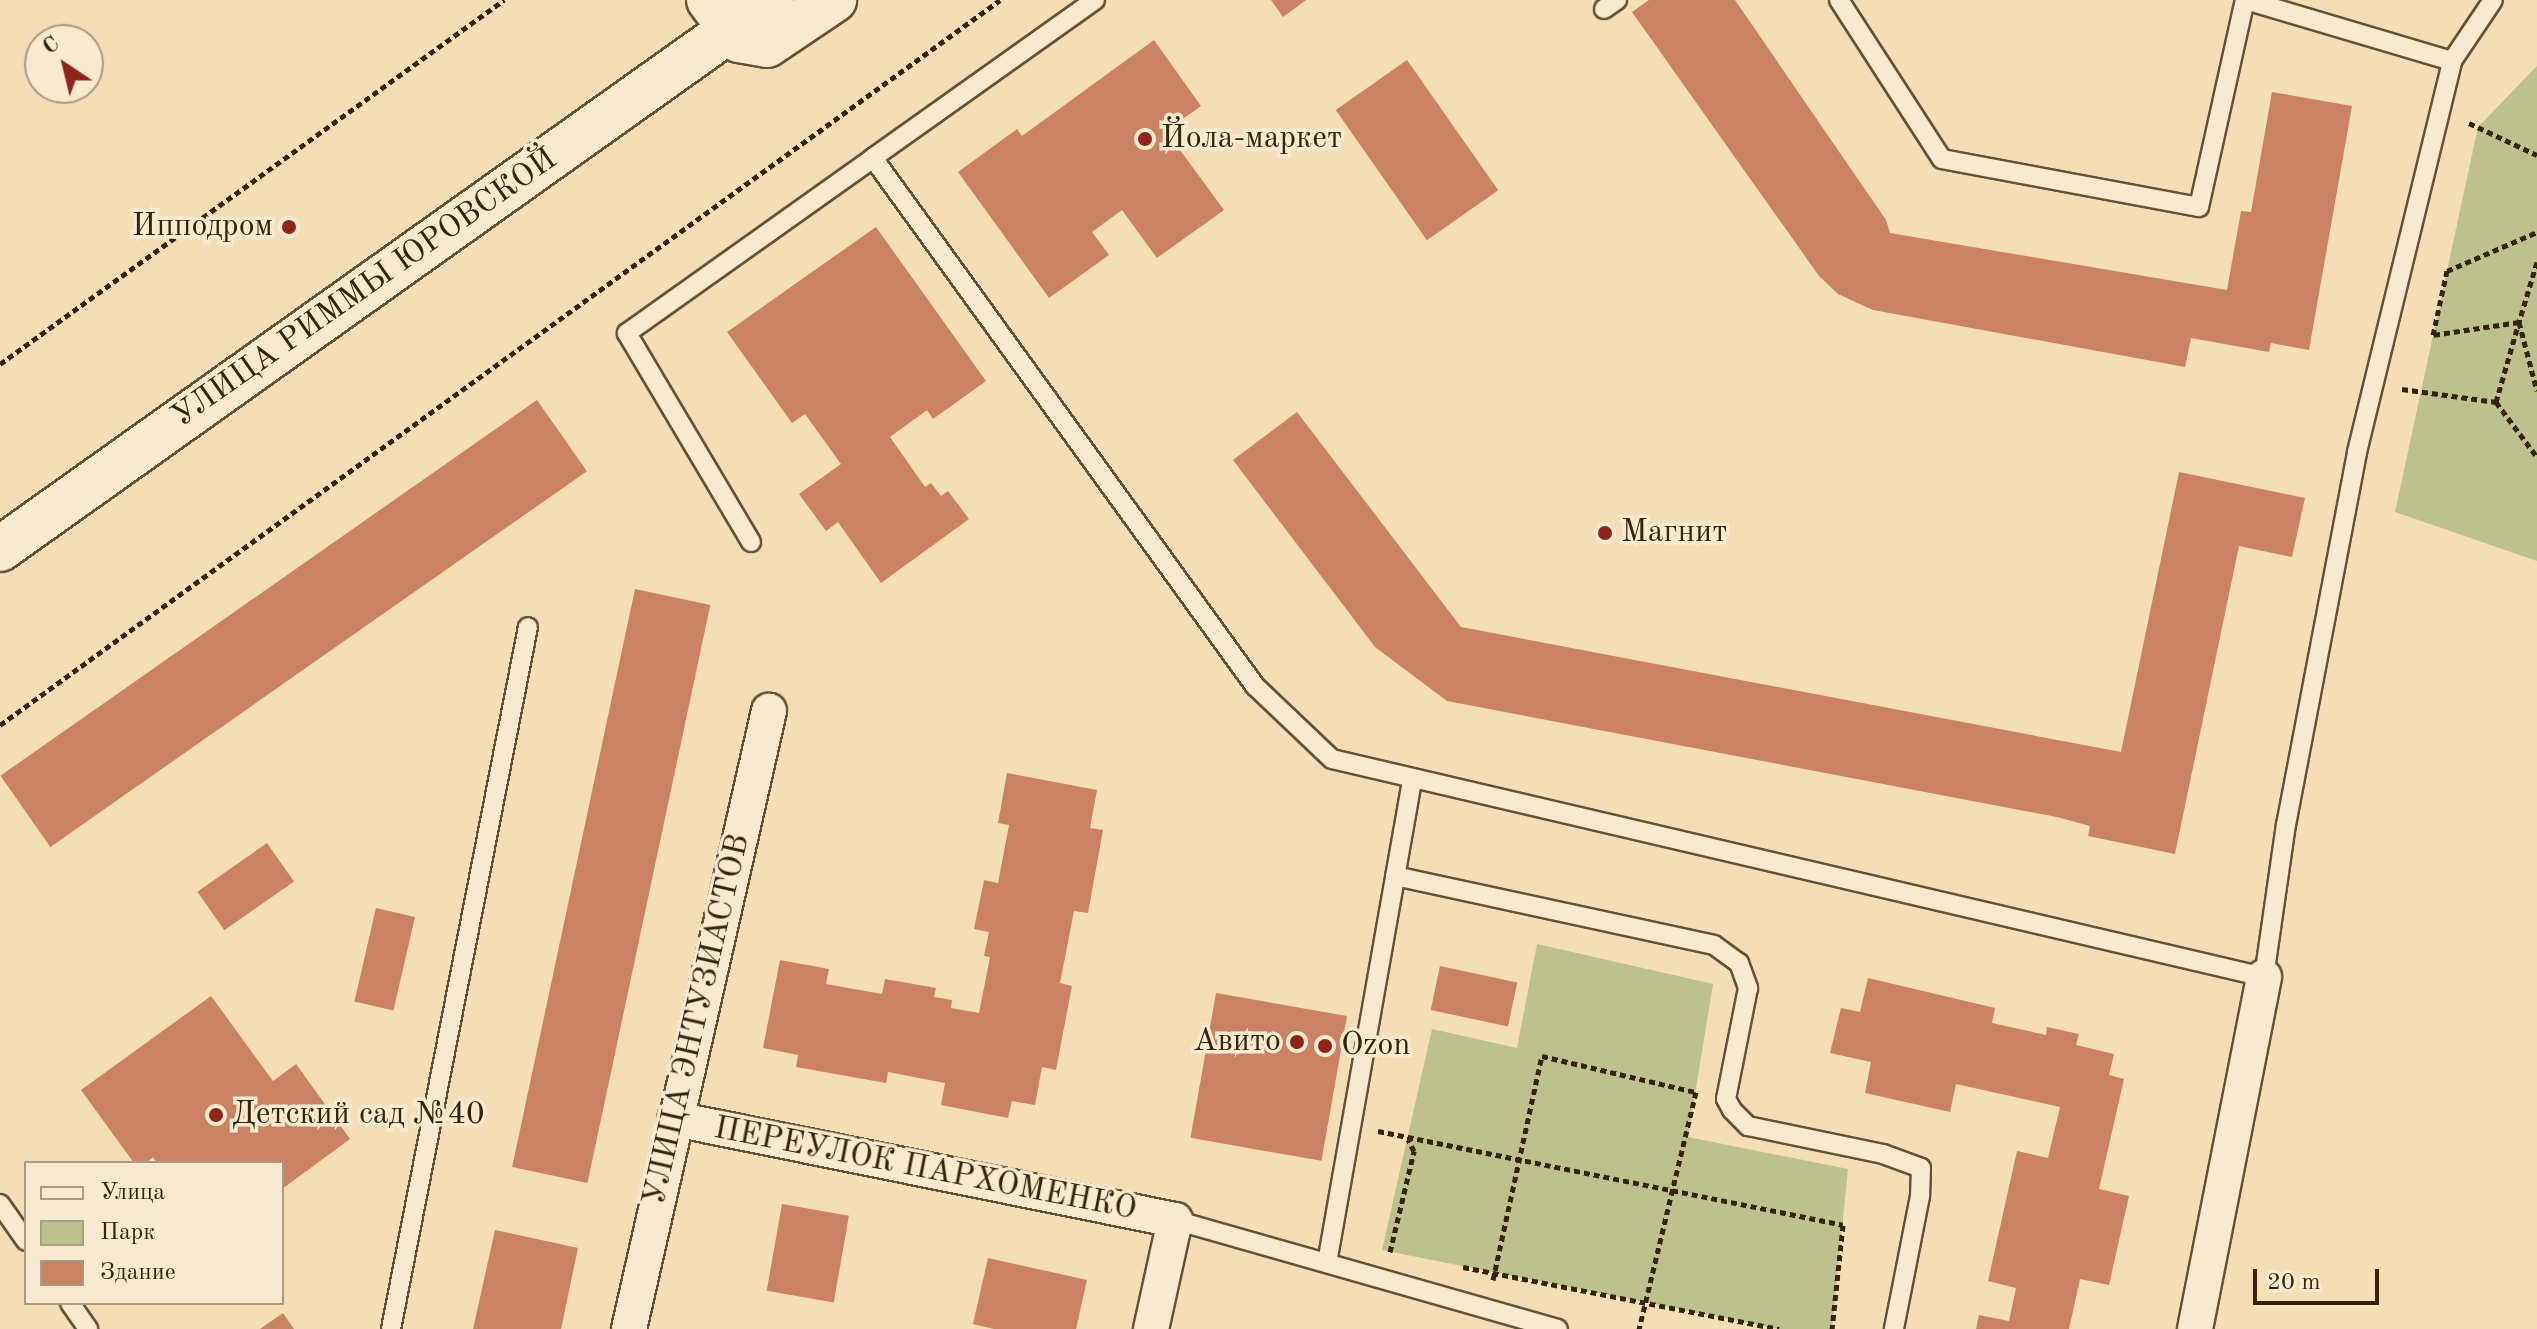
<!DOCTYPE html>
<meta charset="utf-8">
<style>
body{margin:0}
#map{position:relative;width:2537px;height:1329px;overflow:hidden;background:#f4deb5;font-family:"Old Standard TT",serif}
div>[style]{position:absolute}
.green>*{inset:0;background:#bcc18d}
.building>*{inset:0;background:#cb8264;transform-origin:0 0}
.path>*{height:5px;margin-top:-2.5px;transform-origin:0;background:repeating-linear-gradient(90deg,#34240d 0 6px,transparent 0 10px)}
.roads{filter:drop-shadow(2px 0 #645237) drop-shadow(-2px 0 #645237) drop-shadow(0 2px #645237) drop-shadow(0 -2px #645237)}
.service>*{height:18px;margin:-9px;padding:0 9px;transform-origin:9px;border-radius:9px;background:#f8eacf}
.minor>*{height:34px;margin:-17px;padding:0 17px;transform-origin:17px;border-radius:17px;background:#f8eacf}
.secondary>*{height:44px;margin:-22px;padding:0 22px;transform-origin:22px;border-radius:22px;background:#f8eacf}
.dots>*{width:22px;height:22px;translate:-50% -50%;box-sizing:border-box;border:4px solid #f8eacf;border-radius:50%}
span{translate:-50% -50%;white-space:nowrap;text-align:center;line-height:1.15;-webkit-text-stroke:7px #f8eacf;paint-order:stroke}
.poi-label{font-size:32px;color:#34240d}
.left{translate:0 -50%;text-align:left}
.right{translate:-100% -50%;text-align:right}
.street-label{font-size:32px;color:#34240d}
.legend{position:absolute;left:24px;top:1161px;width:260px;height:144px;box-sizing:border-box;background:#f8eacf;border:2px solid #aa9b81;margin:0;padding:10px 14px;list-style:none;font-size:24px;color:#34240d}
.legend li{display:flex;align-items:center;gap:16px;height:40px}
.legend b{width:40px;border:2px solid #aa9b81}
.north{position:absolute;left:24px;top:24px;width:80px;height:80px;box-sizing:border-box;background:#f8eacf;border:2px solid #aa9b81;border-radius:50%;rotate:325deg;font-size:22px;font-weight:700;line-height:32px;text-align:center;color:#34240d}
.north::after{content:'';display:block;margin:auto;width:28px;height:36px;background:#8f2418;clip-path:polygon(50% 0,100% 100%,50% 72%,0 100%)}
.scale{position:absolute;left:2253px;top:1269px;width:126px;height:36px;box-sizing:border-box;border:4px solid #34240d;border-top:0;padding-left:10px;font-size:24px;line-height:28px;white-space:nowrap;color:#34240d;-webkit-text-stroke:6px #f8eacf;paint-order:stroke}
</style>
<div id="map">
<div class="green">
<i style="clip-path:polygon(2537px 66px,2537px 561px,2395px 512px,2478px 127px)"></i>
<i style="clip-path:polygon(1537px 944px,1713px 984px,1688px 1137px,1848px 1169px,1832px 1329px,1779px 1329px,1382px 1250px,1432px 1029px,1517px 1048px)"></i>
</div>
<div class="building">
<i style="clip-path:polygon(1271px 0,1306px 0,1283px 17px)"></i>
<i style="clip-path:polygon(1649px 0,1735px 0,1886px 220px,1890px 233px,2227px 290px,2241px 211px,2251px 212px,2272px 92px,2352px 106px,2309px 350px,2271px 343px,2269px 352px,2191px 338px,2185px 367px,1873px 310px,1838px 294px,1819px 276px,1632px 12px)"></i>
<i style="clip-path:polygon(1154px 40px,1201px 106px,1166px 131px,1224px 210px,1157px 258px,1122px 210px,1092px 232px,1109px 255px,1049px 298px,958px 172px,1017px 129px,1022px 136px)"></i>
<i style="left:1407px;top:60px;width:159px;height:87px;rotate:55deg"></i>
<i style="clip-path:polygon(876px 227px,986px 381px,933px 419px,927px 410px,890px 437px,925px 487px,931px 483px,941px 496px,948px 491px,969px 519px,881px 583px,838px 522px,826px 531px,799px 494px,841px 464px,805px 414px,792px 423px,727px 332px)"></i>
<i style="left:537px;top:400px;width:87px;height:655px;rotate:55deg"></i>
<i style="clip-path:polygon(1297px 412px,1461px 627px,2121px 752px,2179px 472px,2305px 498px,2292px 557px,2239px 546px,2175px 854px,2088px 836px,2090px 826px,2057px 817px,1447px 701px,1375px 647px,1233px 460px)"></i>
<i style="left:635px;top:589px;width:77px;height:591px;rotate:12deg"></i>
<i style="clip-path:polygon(1007px 773px,1097px 790px,1090px 828px,1103px 830px,1088px 913px,1074px 911px,1060px 983px,1072px 986px,1056px 1070px,1042px 1067px,1035px 1105px,1012px 1101px,1008px 1118px,941px 1105px,945px 1083px,888px 1072px,886px 1083px,796px 1067px,798px 1055px,763px 1048px,780px 960px,829px 969px,826px 984px,882px 994px,885px 979px,936px 988px,934px 997px,952px 1000px,951px 1008px,979px 1013px,990px 957px,984px 956px,989px 932px,974px 929px,984px 880px,998px 883px,1009px 825px,998px 823px)"></i>
<i style="left:267px;top:843px;width:47px;height:85px;rotate:55deg"></i>
<i style="left:376px;top:908px;width:40px;height:96px;rotate:13deg"></i>
<i style="left:1440px;top:966px;width:79px;height:45px;rotate:12deg"></i>
<i style="clip-path:polygon(1868px 978px,1995px 1008px,1992px 1023px,2046px 1035px,2047px 1027px,2079px 1034px,2076px 1045px,2114px 1054px,2109px 1075px,2124px 1079px,2099px 1189px,2129px 1196px,2109px 1285px,2080px 1279px,2069px 1329px,1976px 1329px,1979px 1315px,2009px 1321px,2016px 1288px,1988px 1281px,2017px 1151px,2048px 1158px,2060px 1107px,1956px 1084px,1950px 1112px,1865px 1093px,1871px 1062px,1830px 1053px,1841px 1008px,1860px 1012px)"></i>
<i style="left:1216px;top:993px;width:133px;height:147px;rotate:10deg"></i>
<i style="clip-path:polygon(211px 996px,273px 1081px,296px 1064px,350px 1139px,282px 1189px,282px 1163px,157px 1163px,153px 1157px,146px 1163px,134px 1163px,81px 1090px)"></i>
<i style="left:782px;top:1204px;width:68px;height:88px;rotate:10deg"></i>
<i style="clip-path:polygon(495px 1230px,578px 1248px,561px 1329px,473px 1329px)"></i>
<i style="clip-path:polygon(988px 1258px,1087px 1280px,1076px 1329px,994px 1329px,973px 1324px)"></i>
<i style="clip-path:polygon(283px 1313px,294px 1329px,260px 1329px)"></i>
</div>
<div class="path">
<i style="left:2469px;top:123px;width:75px;rotate:25.2deg"></i>
<i style="left:2537px;top:262px;width:63px;rotate:106.7deg"></i>
<i style="left:2519px;top:322px;width:71px;rotate:75.4deg"></i>
<i style="left:0;top:364px;width:622px;rotate:-35.84deg"></i>
<i style="left:2402px;top:389px;width:95px;rotate:7.9deg"></i>
<i style="left:2496px;top:402px;width:69px;rotate:53.3deg"></i>
<i style="left:2496px;top:402px;width:83px;rotate:-74deg"></i>
<i style="left:2519px;top:322px;width:87px;rotate:171.4deg"></i>
<i style="left:2433px;top:335px;width:66px;rotate:-77.7deg"></i>
<i style="left:2447px;top:271px;width:98px;rotate:-23.4deg"></i>
<i style="left:0;top:725px;width:1235px;rotate:-35.94deg"></i>
<i style="left:1378px;top:1131px;width:474px;rotate:11.4deg"></i>
<i style="left:1843px;top:1225px;width:105px;rotate:96deg"></i>
<i style="left:1390px;top:1252px;width:104px;rotate:-76.6deg"></i>
<i style="left:1414px;top:1151px;width:13px;rotate:-117deg"></i>
<i style="left:1463px;top:1267px;width:322px;rotate:11.1deg"></i>
<i style="left:1493px;top:1280px;width:229px;rotate:-77.7deg"></i>
<i style="left:1542px;top:1056px;width:158px;rotate:13.2deg"></i>
<i style="left:1696px;top:1092px;width:244px;rotate:103.5deg"></i>
</div>
<div class="roads">
<div class="service">
<i style="left:1095px;top:0;width:272px;rotate:144.6deg"></i>
<i style="left:873px;top:158px;width:652px;rotate:54.11deg"></i>
<i style="left:1255px;top:686px;width:106px;rotate:43.5deg"></i>
<i style="left:1332px;top:759px;width:957px;rotate:13.17deg"></i>
<i style="left:2264px;top:977px;width:154px;rotate:-81.8deg"></i>
<i style="left:2286px;top:825px;width:380px;rotate:-79.2deg"></i>
<i style="left:2357px;top:452px;width:402px;rotate:-76.3deg"></i>
<i style="left:1839px;top:0;width:189px;rotate:57.1deg"></i>
<i style="left:1942px;top:159px;width:261px;rotate:10.6deg"></i>
<i style="left:2199px;top:207px;width:212px;rotate:-77.5deg"></i>
<i style="left:2246px;top:0;width:215px;rotate:16.5deg"></i>
<i style="left:2452px;top:61px;width:73px;rotate:-56.1deg"></i>
<i style="left:1604px;top:9px;width:16px;rotate:-35deg"></i>
<i style="left:751px;top:542px;width:243px;rotate:-120.7deg"></i>
<i style="left:627px;top:333px;width:302px;rotate:-35.4deg"></i>
<i style="left:1395px;top:876px;width:326px;rotate:12.2deg"></i>
<i style="left:1714px;top:945px;width:31px;rotate:36deg"></i>
<i style="left:1739px;top:963px;width:27px;rotate:70deg"></i>
<i style="left:1748px;top:988px;width:113px;rotate:101.2deg"></i>
<i style="left:1726px;top:1099px;width:13px;rotate:61deg"></i>
<i style="left:1732px;top:1110px;width:23px;rotate:45deg"></i>
<i style="left:1748px;top:1126px;width:138px;rotate:11.7deg"></i>
<i style="left:1883px;top:1154px;width:40px;rotate:20.2deg"></i>
<i style="left:1921px;top:1168px;width:28px;rotate:92deg"></i>
<i style="left:1920px;top:1196px;width:136px;rotate:101.1deg"></i>
<i style="left:0;top:1204px;width:45px;rotate:54.9deg"></i>
<i style="left:1175px;top:1220px;width:398px;rotate:15.9deg"></i>
<i style="left:1327px;top:1263px;width:490px;rotate:-80deg"></i>
<i style="left:70px;top:1303px;width:32px;rotate:55deg"></i>
<i style="left:391px;top:1329px;width:715px;rotate:-78.96deg"></i>
</div>
<div class="minor">
<i style="left:675px;top:1119px;width:510px;rotate:11.42deg"></i>
<i style="left:1175px;top:1220px;width:112px;rotate:102.4deg"></i>
<i style="left:629px;top:1329px;width:634px;rotate:-77.24deg"></i>
<i style="left:2195px;top:1329px;width:359px;rotate:-78.9deg"></i>
</div>
<div class="secondary">
<i style="left:709px;top:0;width:50px;rotate:53.1deg"></i>
<i style="left:739px;top:40px;width:28px;rotate:10deg"></i>
<i style="left:767px;top:45px;width:81px;rotate:-33.9deg"></i>
<i style="left:0;top:549px;width:947px;rotate:-35.42deg"></i>
</div>
</div>
<div class="dots">
<i style="left:1145px;top:139px;background:#8f2418"></i>
<i style="left:289px;top:227px;background:#8f2418"></i>
<i style="left:1605px;top:533px;background:#8f2418"></i>
<i style="left:1297px;top:1042px;background:#8f2418"></i>
<i style="left:1325px;top:1046px;background:#8f2418"></i>
<i style="left:216px;top:1115px;background:#8f2418"></i>
</div>
<div class="poi-label">
<span class="left" style="left:1161px;top:139px">Йола-маркет</span>
<span class="right" style="left:273px;top:227px">Ипподром</span>
<span class="left" style="left:1621px;top:533px">Магнит</span>
<span class="right" style="left:1281px;top:1042px">Авито</span>
<span class="left" style="left:1341px;top:1046px">Ozon</span>
<span class="left" style="left:232px;top:1115px">Детский сад №40</span>
</div>
<div class="street-label">
<span style="left:365px;top:289px;rotate:-35deg">УЛИЦА РИММЫ ЮРОВСКОЙ</span>
<span style="left:698px;top:1020px;rotate:-77deg">УЛИЦА ЭНТУЗИАСТОВ</span>
<span style="left:925px;top:1170px;rotate:11deg">ПЕРЕУЛОК ПАРХОМЕНКО</span>
</div>
<ul class="legend">
<li><b style="height:10px;background:#f8eacf"></b>Улица</li>
<li><b style="height:22px;background:#bcc18d"></b>Парк</li>
<li><b style="height:22px;background:#cb8264"></b>Здание</li>
</ul>
<div class="north">С</div>
<div class="scale">20 m</div>
</div>
